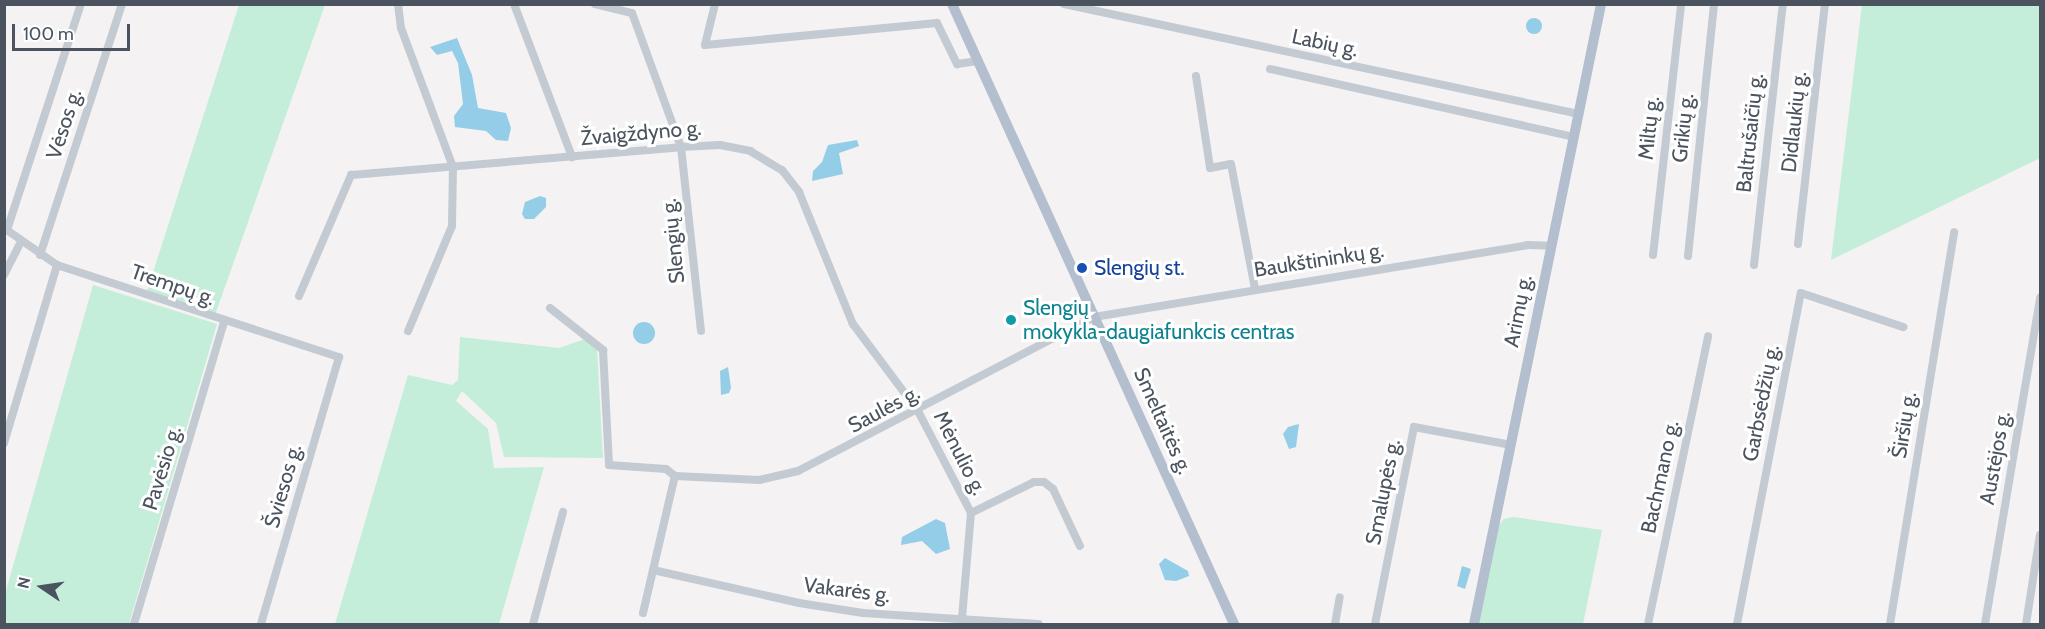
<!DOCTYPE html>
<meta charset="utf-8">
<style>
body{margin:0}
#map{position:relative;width:2045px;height:629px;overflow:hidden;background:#f4f2f2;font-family:Cabin,sans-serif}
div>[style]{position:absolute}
.green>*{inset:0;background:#c4eed9}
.water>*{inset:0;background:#94cde8}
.round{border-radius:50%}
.minor>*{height:8px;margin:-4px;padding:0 4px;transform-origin:4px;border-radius:4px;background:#c3cad2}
.major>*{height:10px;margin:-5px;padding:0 5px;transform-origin:5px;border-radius:5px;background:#b3bece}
.dots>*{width:16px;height:16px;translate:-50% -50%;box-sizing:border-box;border:3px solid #fff;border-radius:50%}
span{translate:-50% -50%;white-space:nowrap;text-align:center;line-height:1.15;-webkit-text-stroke:6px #fff;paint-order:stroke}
.street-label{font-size:21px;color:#4a535e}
.transit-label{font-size:21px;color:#164399}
.left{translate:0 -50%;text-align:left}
.culture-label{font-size:21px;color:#0d838f}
.frame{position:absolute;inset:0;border:6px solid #4a535e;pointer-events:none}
.north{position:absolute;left:12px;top:557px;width:60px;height:60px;-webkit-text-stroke:4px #fff;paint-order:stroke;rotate:283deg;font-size:16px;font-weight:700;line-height:24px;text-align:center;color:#4a535e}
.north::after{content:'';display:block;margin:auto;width:21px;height:27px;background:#4a535e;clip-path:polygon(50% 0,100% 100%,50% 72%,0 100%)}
.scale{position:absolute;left:12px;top:24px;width:118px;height:27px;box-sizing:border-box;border:3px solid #4a535e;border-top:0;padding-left:8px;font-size:18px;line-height:21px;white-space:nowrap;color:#4a535e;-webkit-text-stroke:4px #fff;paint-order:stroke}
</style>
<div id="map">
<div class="green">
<i style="clip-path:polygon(239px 5px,325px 5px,215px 315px,147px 291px)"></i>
<i style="clip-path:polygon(1862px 5px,2040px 5px,2040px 158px,1831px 260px)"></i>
<i style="clip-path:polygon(93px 285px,217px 324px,129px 624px,5px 624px,5px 594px)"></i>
<i style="clip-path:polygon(460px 337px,559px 348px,585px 339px,597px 348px,603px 458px,504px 457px,496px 423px,462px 391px,456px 401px,488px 429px,494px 468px,544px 467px,499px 624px,335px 624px,408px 375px,452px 385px,458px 380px)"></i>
<i style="clip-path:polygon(1514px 517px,1602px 530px,1583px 624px,1478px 624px,1499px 525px,1504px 519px)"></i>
</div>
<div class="water">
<i class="round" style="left:1526px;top:18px;width:16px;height:16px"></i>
<i style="clip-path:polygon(457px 38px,472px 75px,478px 108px,506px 113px,511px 128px,508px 141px,496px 140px,486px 131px,455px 127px,454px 116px,463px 104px,458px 63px,452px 51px,437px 55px,430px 47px)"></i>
<i style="clip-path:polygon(857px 140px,859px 146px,839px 153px,843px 174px,812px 181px,813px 171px,822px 162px,828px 145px)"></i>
<i style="clip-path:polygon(540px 196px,546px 198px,546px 207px,534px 219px,525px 219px,522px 214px,525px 202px)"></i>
<i class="round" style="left:633px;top:322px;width:22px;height:22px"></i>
<i style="clip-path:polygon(728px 367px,731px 388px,729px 393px,721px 395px,720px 371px)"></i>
<i style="clip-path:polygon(1299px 424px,1296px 447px,1289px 449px,1283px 434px,1288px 427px)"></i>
<i style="clip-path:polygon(936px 519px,945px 523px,950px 549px,936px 554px,922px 541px,901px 545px,902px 537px)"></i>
<i style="clip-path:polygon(1165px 558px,1188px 571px,1189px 576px,1176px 581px,1165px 580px,1159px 564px)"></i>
<i style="clip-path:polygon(1462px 566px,1471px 569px,1465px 589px,1457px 586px)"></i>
</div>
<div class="minor">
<i style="left:398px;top:4px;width:24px;rotate:83deg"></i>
<i style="left:401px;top:28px;width:148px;rotate:69.5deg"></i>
<i style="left:453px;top:167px;width:59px;rotate:91deg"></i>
<i style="left:452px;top:226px;width:114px;rotate:112.7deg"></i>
<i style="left:514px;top:4px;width:164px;rotate:69.2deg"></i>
<i style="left:595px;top:4px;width:38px;rotate:14deg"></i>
<i style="left:632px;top:13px;width:143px;rotate:69.9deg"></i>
<i style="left:681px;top:147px;width:185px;rotate:83.8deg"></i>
<i style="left:715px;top:4px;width:42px;rotate:103.7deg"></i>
<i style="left:705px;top:45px;width:233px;rotate:-5.4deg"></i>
<i style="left:937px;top:23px;width:46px;rotate:64deg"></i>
<i style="left:957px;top:64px;width:21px;rotate:-8deg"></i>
<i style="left:1064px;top:4px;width:527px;rotate:12.06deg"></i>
<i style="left:1270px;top:69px;width:312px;rotate:12.6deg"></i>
<i style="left:1196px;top:76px;width:93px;rotate:81.3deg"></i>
<i style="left:1210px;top:168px;width:21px;rotate:-11deg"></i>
<i style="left:1231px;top:164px;width:127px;rotate:79.1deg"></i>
<i style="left:4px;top:228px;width:65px;rotate:34.9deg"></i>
<i style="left:57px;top:265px;width:297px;rotate:18.1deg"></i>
<i style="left:339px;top:357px;width:278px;rotate:106.3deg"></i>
<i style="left:7px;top:230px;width:238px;rotate:-71.9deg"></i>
<i style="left:1798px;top:244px;width:242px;rotate:-83.6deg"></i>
<i style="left:40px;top:255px;width:264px;rotate:-71.9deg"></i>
<i style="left:1653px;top:255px;width:253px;rotate:-83.6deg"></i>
<i style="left:1688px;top:256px;width:253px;rotate:-84.1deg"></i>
<i style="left:1754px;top:265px;width:263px;rotate:-83.7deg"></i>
<i style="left:4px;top:275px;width:38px;rotate:-63deg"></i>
<i style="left:299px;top:296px;width:132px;rotate:-66.7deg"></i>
<i style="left:351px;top:175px;width:331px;rotate:-4.8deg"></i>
<i style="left:681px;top:147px;width:39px;rotate:-3deg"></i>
<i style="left:720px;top:145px;width:31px;rotate:11deg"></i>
<i style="left:750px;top:151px;width:37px;rotate:31deg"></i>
<i style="left:782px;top:170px;width:28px;rotate:52deg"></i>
<i style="left:799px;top:192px;width:143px;rotate:67.8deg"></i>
<i style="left:853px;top:324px;width:109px;rotate:53.2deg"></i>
<i style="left:918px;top:411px;width:115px;rotate:62.5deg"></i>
<i style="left:971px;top:513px;width:106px;rotate:94.9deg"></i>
<i style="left:550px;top:308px;width:68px;rotate:38.4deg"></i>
<i style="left:603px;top:350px;width:115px;rotate:87deg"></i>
<i style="left:609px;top:465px;width:57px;rotate:4deg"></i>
<i style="left:666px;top:469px;width:11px;rotate:38deg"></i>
<i style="left:4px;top:443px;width:186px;rotate:-73.4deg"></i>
<i style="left:675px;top:476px;width:84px;rotate:2.7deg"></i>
<i style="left:759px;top:480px;width:40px;rotate:-13deg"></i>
<i style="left:798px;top:471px;width:334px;rotate:-27.5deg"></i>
<i style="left:1094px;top:317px;width:439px;rotate:-9.4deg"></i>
<i style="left:1527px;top:245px;width:24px;rotate:2deg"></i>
<i style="left:971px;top:513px;width:70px;rotate:-26.2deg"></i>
<i style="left:1034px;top:482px;width:10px"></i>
<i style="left:1044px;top:482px;width:11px;rotate:38deg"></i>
<i style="left:1053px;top:489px;width:63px;rotate:64.7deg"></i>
<i style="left:653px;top:570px;width:150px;rotate:12.7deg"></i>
<i style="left:799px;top:603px;width:65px;rotate:8.9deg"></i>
<i style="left:863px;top:613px;width:176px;rotate:3.6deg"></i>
<i style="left:643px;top:613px;width:141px;rotate:-76.9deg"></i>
<i style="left:134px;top:624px;width:315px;rotate:-73.4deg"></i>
<i style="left:533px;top:624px;width:116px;rotate:-75deg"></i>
<i style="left:1335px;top:624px;width:27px;rotate:-80deg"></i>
<i style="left:1375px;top:624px;width:201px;rotate:-78.8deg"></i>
<i style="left:1414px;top:427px;width:99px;rotate:10.5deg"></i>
<i style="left:1648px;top:624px;width:294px;rotate:-78.2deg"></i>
<i style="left:1737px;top:624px;width:337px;rotate:-79.1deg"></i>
<i style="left:1801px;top:293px;width:108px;rotate:18.4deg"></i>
<i style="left:1890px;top:624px;width:397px;rotate:-80.7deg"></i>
<i style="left:1985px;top:624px;width:331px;rotate:-80.4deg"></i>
<i style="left:2026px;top:624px;width:90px;rotate:-81.1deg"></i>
</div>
<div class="major">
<i style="left:952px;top:4px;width:681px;rotate:65.54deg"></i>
<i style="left:1474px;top:624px;width:633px;rotate:-78.42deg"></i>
</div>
<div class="dots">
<i style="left:1082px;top:268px;background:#1a4fb4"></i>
<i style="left:1011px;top:320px;background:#0f9aa8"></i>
</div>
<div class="street-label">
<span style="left:1325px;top:43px;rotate:12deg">Labių g.</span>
<span style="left:1794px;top:122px;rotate:-84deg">Didlaukių g.</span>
<span style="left:64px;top:124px;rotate:-72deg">Vėsos g.</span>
<span style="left:1649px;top:128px;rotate:-84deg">Miltų g.</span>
<span style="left:1683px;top:128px;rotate:-84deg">Grikių g.</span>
<span style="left:641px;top:133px;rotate:-5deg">Žvaigždyno g.</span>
<span style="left:1750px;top:133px;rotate:-84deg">Baltrušaičių g.</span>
<span style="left:673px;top:241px;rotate:-96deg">Slengių g.</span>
<span style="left:1319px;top:260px;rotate:-9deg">Baukštininkų g.</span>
<span style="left:173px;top:285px;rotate:19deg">Trempų g.</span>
<span style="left:1518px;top:311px;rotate:-79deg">Arimų g.</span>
<span style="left:1761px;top:403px;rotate:-79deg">Garbsėdžių g.</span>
<span style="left:884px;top:409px;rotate:-28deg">Saulės g.</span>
<span style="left:1163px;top:421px;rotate:66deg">Smeltaitės g.</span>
<span style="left:1904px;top:425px;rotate:-81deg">Širšių g.</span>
<span style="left:960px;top:453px;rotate:63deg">Mėnulio g.</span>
<span style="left:1995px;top:458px;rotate:-80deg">Austėjos g.</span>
<span style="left:162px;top:468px;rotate:-73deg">Pavėsio g.</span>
<span style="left:1660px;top:477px;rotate:-78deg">Bachmano g.</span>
<span style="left:283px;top:486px;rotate:-74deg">Šviesos g.</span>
<span style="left:1383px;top:492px;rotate:-79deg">Smalupės g.</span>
<span style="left:847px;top:590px;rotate:7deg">Vakarės g.</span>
</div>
<div class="transit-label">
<span class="left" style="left:1094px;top:268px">Slengių st.</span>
</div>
<div class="culture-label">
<span class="left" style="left:1023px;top:320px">Slengių<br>mokykla-daugiafunkcis centras</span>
</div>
<div class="frame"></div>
<div class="north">N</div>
<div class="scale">100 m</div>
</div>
